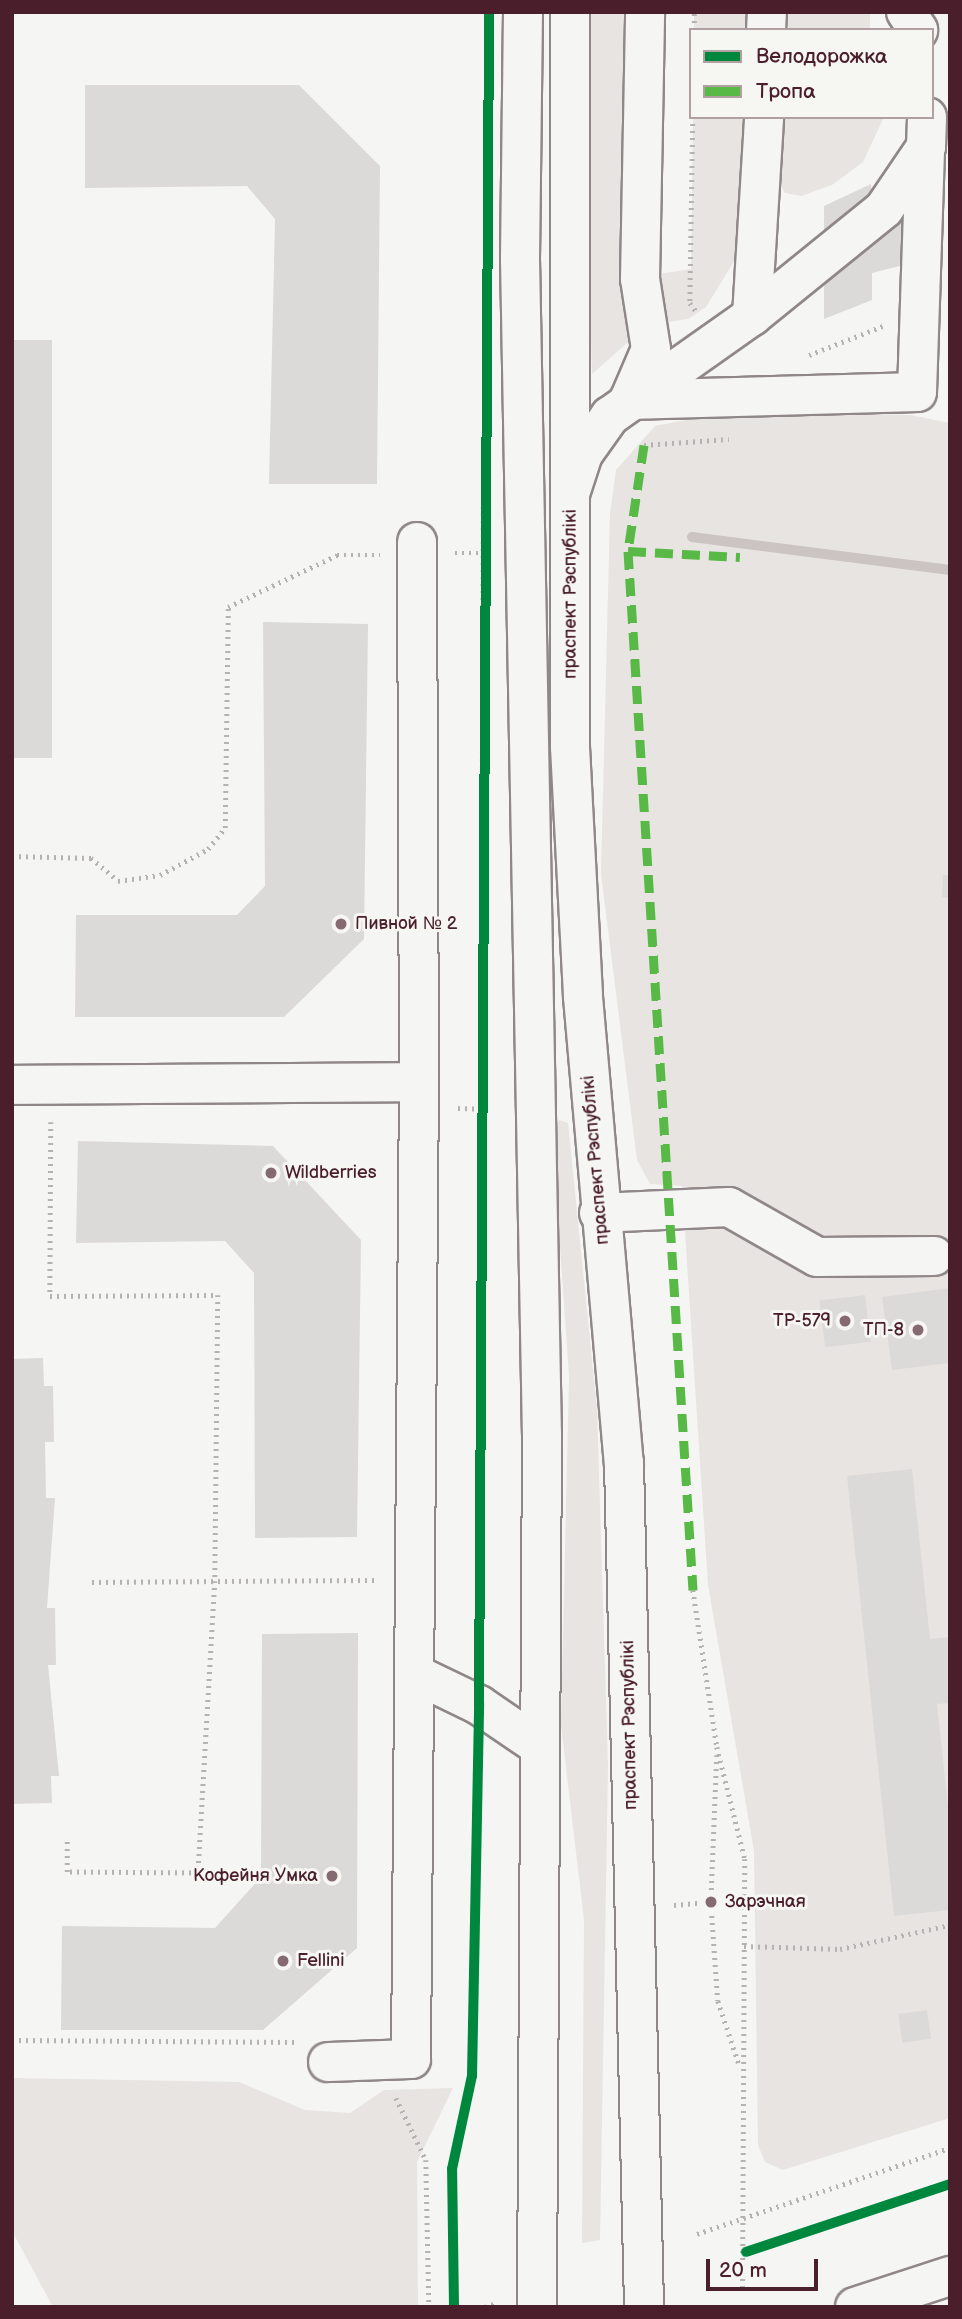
<!DOCTYPE html>
<meta charset="utf-8">
<style>
body{margin:0}
#map{position:relative;width:962px;height:2319px;overflow:hidden;background:#f5f5f3;font-family:"Balsamiq Sans",sans-serif}
div>[style]{position:absolute}
.green>*{inset:0;background:#e8e4e2;transform-origin:0 0}
.stream>*{height:10px;margin:-5px;padding:0 5px;transform-origin:5px;border-radius:5px;background:#ccc3c3}
.building>*{inset:0;background:#dcdad9;transform-origin:0 0}
.path>*{height:4.5px;margin-top:-2.25px;transform-origin:0;background:repeating-linear-gradient(90deg,#b6b2b2 0 2px,transparent 0 7px)}
.roads{filter:drop-shadow(2px 0 #8f8788) drop-shadow(-2px 0 #8f8788) drop-shadow(0 2px #8f8788) drop-shadow(0 -2px #8f8788)}
.minor>*{height:38px;margin:-19px;padding:0 19px;transform-origin:19px;border-radius:19px;background:#f5f5f3}
.major>*{height:38px;margin:-19px;padding:0 19px;transform-origin:19px;border-radius:19px;background:#f5f5f3}
.highway>*{height:38px;margin:-19px;padding:0 19px;transform-origin:19px;border-radius:19px;background:#f5f5f3}
.quiet>*{height:9px;margin-top:-4.5px;transform-origin:0;background:repeating-linear-gradient(90deg,#58b947 0 18px,transparent 0 27px)}
.cycleway>*{height:10px;margin:-5px;padding:0 5px;transform-origin:5px;border-radius:5px;background:#00873e}
.dots>*{width:19px;height:19px;translate:-50% -50%;box-sizing:border-box;border:4px solid #f6f6f2;border-radius:50%}
span{translate:-50% -50%;white-space:nowrap;text-align:center;line-height:1.15;-webkit-text-stroke:6px #f6f6f2;paint-order:stroke}
.street-label{font-size:18px;color:#4a1f2b}
.poi-label{font-size:18px;color:#4a1f2b}
.left{translate:0 -50%;text-align:left}
.right{translate:-100% -50%;text-align:right}
.frame{position:absolute;inset:0;border:14px solid #4a1f2b;pointer-events:none}
.legend{position:absolute;left:689px;top:28px;width:245px;height:91px;box-sizing:border-box;background:#f6f6f2;border:2px solid #b1a0a2;margin:0;padding:9px 12px;list-style:none;font-size:21px;color:#4a1f2b}
.legend li{display:flex;align-items:center;gap:14px;height:35px}
.legend b{width:35px;border:2px solid #b1a0a2}
.scale{position:absolute;left:706px;top:2259px;width:112px;height:32px;box-sizing:border-box;border:4px solid #4a1f2b;border-top:0;padding-left:9px;font-size:21px;line-height:24px;white-space:nowrap;color:#4a1f2b;-webkit-text-stroke:5px #f6f6f2;paint-order:stroke}
</style>
<div id="map">
<div class="green">
<i style="clip-path:polygon(583px 12px,636px 12px,635px 336px,592px 374px)"></i>
<i style="left:694px;top:12px;width:58px;height:18px"></i>
<i style="left:779px;top:12px;width:91px;height:18px"></i>
<i style="clip-path:polygon(693px 117px,750px 117px,738px 255px,706px 307px,688px 319px,667px 322px,659px 318px,659px 274px,691px 269px)"></i>
<i style="clip-path:polygon(777px 117px,884px 117px,863px 162px,832px 185px,801px 196px,785px 193px,777px 180px)"></i>
<i style="clip-path:polygon(733px 411px,910px 415px,950px 423px,950px 2118px,783px 2170px,765px 2162px,758px 2145px,754px 1851px,708px 1585px,682px 1186px,650px 1184px,637px 1160px,601px 874px,610px 513px,616px 470px,655px 426px)"></i>
<i style="clip-path:polygon(559px 1120px,568px 1123px,597px 1409px,608px 1766px,600px 2240px,582px 2243px,584px 1920px,561px 1725px,569px 1376px,552px 1131px)"></i>
<i style="clip-path:polygon(12px 2078px,239px 2082px,305px 2110px,350px 2113px,384px 2090px,453px 2088px,417px 2162px,418px 2307px,53px 2307px,12px 2231px)"></i>
</div>
<div class="stream">
<i style="left:692px;top:537px;width:260px;rotate:7.3deg"></i>
</div>
<div class="building">
<i style="clip-path:polygon(85px 85px,299px 85px,380px 166px,377px 484px,269px 484px,275px 219px,247px 186px,85px 188px)"></i>
<i style="clip-path:polygon(871px 184px,872px 205px,931px 223px,931px 258px,872px 273px,872px 300px,824px 319px,824px 206px)"></i>
<i style="left:12px;top:340px;width:40px;height:418px"></i>
<i style="clip-path:polygon(263px 622px,368px 624px,364px 939px,284px 1017px,75px 1017px,76px 915px,237px 915px,265px 886px)"></i>
<i style="clip-path:polygon(943px 875px,950px 875px,950px 898px,942px 897px)"></i>
<i style="clip-path:polygon(78px 1141px,273px 1146px,361px 1240px,357px 1537px,255px 1538px,254px 1273px,225px 1241px,76px 1243px)"></i>
<i style="clip-path:polygon(950px 1288px,950px 1363px,892px 1370px,882px 1297px)"></i>
<i style="left:865px;top:1295px;width:47px;height:46px;rotate:83deg"></i>
<i style="clip-path:polygon(43px 1358px,44px 1386px,53px 1386px,54px 1442px,45px 1442px,46px 1498px,55px 1498px,47px 1608px,55px 1608px,56px 1665px,48px 1665px,59px 1776px,51px 1776px,52px 1803px,12px 1804px,12px 1359px)"></i>
<i style="clip-path:polygon(912px 1469px,930px 1639px,950px 1637px,950px 1703px,937px 1704px,950px 1825px,950px 1910px,894px 1916px,847px 1476px)"></i>
<i style="clip-path:polygon(358px 1633px,357px 1948px,263px 2030px,61px 2030px,62px 1926px,215px 1928px,261px 1877px,262px 1634px)"></i>
<i style="left:927px;top:2010px;width:29px;height:29px;rotate:82deg"></i>
</div>
<div class="path">
<i style="left:694px;top:30px;width:18px;rotate:-90deg"></i>
<i style="left:693px;top:117px;width:186px;rotate:90.9deg"></i>
<i style="left:690px;top:303px;width:10px;rotate:53deg"></i>
<i style="left:809px;top:355px;width:79px;rotate:-21.4deg"></i>
<i style="left:644px;top:445px;width:85px;rotate:-4deg"></i>
<i style="left:455px;top:553px;width:27px"></i>
<i style="left:12px;top:856px;width:79px;rotate:1.5deg"></i>
<i style="left:91px;top:858px;width:35px;rotate:40deg"></i>
<i style="left:118px;top:881px;width:42px;rotate:-8.1deg"></i>
<i style="left:160px;top:875px;width:55px;rotate:-28.4deg"></i>
<i style="left:208px;top:849px;width:27px;rotate:-51deg"></i>
<i style="left:225px;top:828px;width:221px;rotate:-89.2deg"></i>
<i style="left:228px;top:607px;width:121px;rotate:-25.5deg"></i>
<i style="left:337px;top:555px;width:43px"></i>
<i style="left:458px;top:1108px;width:23px;rotate:2deg"></i>
<i style="left:51px;top:1122px;width:174px;rotate:90.3deg"></i>
<i style="left:50px;top:1296px;width:168px;rotate:-0.3deg"></i>
<i style="left:218px;top:1295px;width:286px;rotate:90.6deg"></i>
<i style="left:215px;top:1581px;width:292px;rotate:93.3deg"></i>
<i style="left:198px;top:1873px;width:131px;rotate:-179.6deg"></i>
<i style="left:67px;top:1872px;width:32px;rotate:-90deg"></i>
<i style="left:92px;top:1582px;width:284px;rotate:-0.4deg"></i>
<i style="left:693px;top:1590px;width:159px;rotate:81.3deg"></i>
<i style="left:717px;top:1747px;width:115px;rotate:76deg"></i>
<i style="left:745px;top:1859px;width:428px;rotate:90.3deg"></i>
<i style="left:479px;top:1664px;width:1160px;rotate:-89.8deg"></i>
<i style="left:717px;top:1755px;width:147px;rotate:92.3deg"></i>
<i style="left:711px;top:1902px;width:99px;rotate:86deg"></i>
<i style="left:718px;top:2001px;width:66px;rotate:71.6deg"></i>
<i style="left:674px;top:1905px;width:37px;rotate:-5deg"></i>
<i style="left:744px;top:1946px;width:96px;rotate:1.8deg"></i>
<i style="left:840px;top:1949px;width:113px;rotate:-12.3deg"></i>
<i style="left:12px;top:2040px;width:283px;rotate:0.4deg"></i>
<i style="left:396px;top:2098px;width:69px;rotate:64.2deg"></i>
<i style="left:426px;top:2160px;width:147px;rotate:88.8deg"></i>
<i style="left:697px;top:2234px;width:267px;rotate:-18.8deg"></i>
<i style="left:454px;top:2307px;width:138px;rotate:-90.8deg"></i>
<i style="left:452px;top:2169px;width:95px;rotate:-77.9deg"></i>
<i style="left:472px;top:2076px;width:326px;rotate:-88.9deg"></i>
<i style="left:485px;top:2307px;width:13px;rotate:-18deg"></i>
</div>
<div class="roads">
<div class="minor">
<i style="left:906px;top:12px;width:22px;rotate:56deg"></i>
<i style="left:766px;top:30px;width:18px;rotate:-87deg"></i>
<i style="left:752px;top:316px;width:199px;rotate:-86.5deg"></i>
<i style="left:630px;top:398px;width:53px;rotate:-66.8deg"></i>
<i style="left:651px;top:349px;width:71px;rotate:-98.9deg"></i>
<i style="left:640px;top:279px;width:267px;rotate:-88.9deg"></i>
<i style="left:629px;top:400px;width:288px;rotate:-1.6deg"></i>
<i style="left:917px;top:392px;width:241px;rotate:-88.1deg"></i>
<i style="left:571px;top:491px;width:39px;rotate:-72deg"></i>
<i style="left:583px;top:454px;width:47px;rotate:-54.6deg"></i>
<i style="left:610px;top:416px;width:174px;rotate:-35.2deg"></i>
<i style="left:752px;top:316px;width:170px;rotate:-39deg"></i>
<i style="left:884px;top:209px;width:75px;rotate:-55.9deg"></i>
<i style="left:926px;top:147px;width:30px;rotate:-88deg"></i>
<i style="left:417px;top:542px;width:540px;rotate:89.79deg"></i>
<i style="left:12px;top:1085px;width:407px;rotate:-0.4deg"></i>
<i style="left:419px;top:1082px;width:977px;rotate:90.47deg"></i>
<i style="left:411px;top:2059px;width:83px;rotate:177.9deg"></i>
<i style="left:599px;top:1213px;width:130px;rotate:-2.6deg"></i>
<i style="left:729px;top:1207px;width:101px;rotate:29.6deg"></i>
<i style="left:817px;top:1257px;width:117px;rotate:-0.5deg"></i>
<i style="left:419px;top:1676px;width:67px;rotate:25.8deg"></i>
<i style="left:479px;top:1705px;width:73px;rotate:34.3deg"></i>
</div>
<div class="major">
<i style="left:523px;top:12px;width:247px;rotate:90.7deg"></i>
<i style="left:520px;top:259px;width:1175px;rotate:88.93deg"></i>
<i style="left:542px;top:1434px;width:873px;rotate:90.33deg"></i>
<i style="left:570px;top:12px;width:735px;rotate:90deg"></i>
<i style="left:570px;top:747px;width:250px;rotate:87deg"></i>
<i style="left:583px;top:997px;width:468px;rotate:85deg"></i>
<i style="left:624px;top:1463px;width:844px;rotate:88.64deg"></i>
</div>
<div class="highway">
<i style="left:855px;top:2307px;width:100px;rotate:-18.1deg"></i>
</div>
</div>
<div class="quiet">
<i style="left:644px;top:445px;width:107px;rotate:98.6deg"></i>
<i style="left:628px;top:551px;width:1041px;rotate:86.42deg"></i>
<i style="left:628px;top:551px;width:112px;rotate:3.1deg"></i>
</div>
<div class="cycleway">
<i style="left:746px;top:2252px;width:215px;rotate:-18.4deg"></i>
<i style="left:454px;top:2307px;width:138px;rotate:-90.8deg"></i>
<i style="left:452px;top:2169px;width:95px;rotate:-77.9deg"></i>
<i style="left:472px;top:2076px;width:371px;rotate:-88.9deg"></i>
<i style="left:479px;top:1705px;width:1693px;rotate:-89.66deg"></i>
</div>
<div class="dots">
<i style="left:341px;top:924px;background:#866a71"></i>
<i style="left:271px;top:1173px;background:#866a71"></i>
<i style="left:845px;top:1321px;background:#866a71"></i>
<i style="left:918px;top:1330px;background:#866a71"></i>
<i style="left:332px;top:1876px;background:#866a71"></i>
<i style="left:711px;top:1902px;background:#866a71"></i>
<i style="left:283px;top:1961px;background:#866a71"></i>
</div>
<div class="street-label">
<span style="left:571px;top:594px;rotate:-90deg">праспект Рэспублікі</span>
<span style="left:596px;top:1160px;rotate:-95deg">праспект Рэспублікі</span>
<span style="left:630px;top:1725px;rotate:-91deg">праспект Рэспублікі</span>
</div>
<div class="poi-label">
<span class="left" style="left:355px;top:924px">Пивной № 2</span>
<span class="left" style="left:285px;top:1173px">Wildberries</span>
<span class="right" style="left:831px;top:1321px">ТР-579</span>
<span class="right" style="left:904px;top:1330px">ТП-8</span>
<span class="right" style="left:318px;top:1876px">Кофейня Умка</span>
<span class="left" style="left:725px;top:1902px">Зарэчная</span>
<span class="left" style="left:297px;top:1961px">Fellini</span>
</div>
<div class="frame"></div>
<ul class="legend">
<li><b style="height:9px;background:#00873e"></b>Велодорожка</li>
<li><b style="height:9px;background:#58b947"></b>Тропа</li>
</ul>
<div class="scale">20 m</div>
</div>
